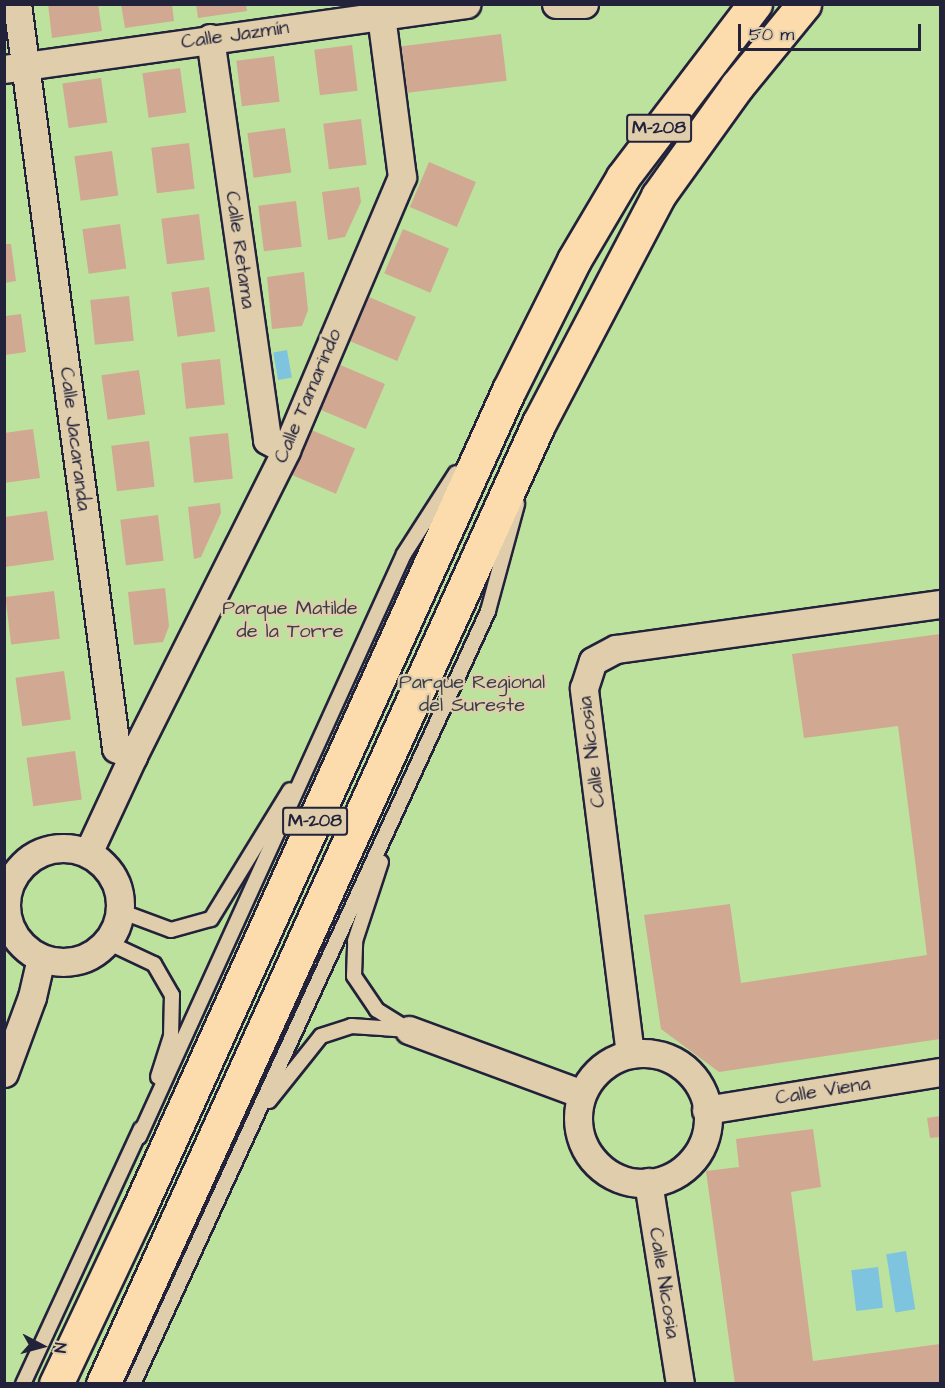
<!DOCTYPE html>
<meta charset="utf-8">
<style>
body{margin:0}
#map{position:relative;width:945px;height:1388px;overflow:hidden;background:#e4cba9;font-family:"Architects Daughter",sans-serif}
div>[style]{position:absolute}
.green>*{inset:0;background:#bde29d;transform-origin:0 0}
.water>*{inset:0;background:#7ec4df;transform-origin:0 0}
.building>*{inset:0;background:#d1a892;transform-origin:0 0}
.roads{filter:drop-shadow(2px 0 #22223b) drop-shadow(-2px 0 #22223b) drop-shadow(0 2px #22223b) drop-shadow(0 -2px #22223b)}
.lane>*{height:14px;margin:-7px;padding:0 7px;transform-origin:7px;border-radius:7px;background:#e0cdab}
.street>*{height:27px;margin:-13.5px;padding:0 13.5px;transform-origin:13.5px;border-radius:13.5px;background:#e0cdab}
.street>.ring{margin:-13.5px;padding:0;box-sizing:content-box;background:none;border:27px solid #e0cdab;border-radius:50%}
.primary>*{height:33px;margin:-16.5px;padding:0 16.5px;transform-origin:16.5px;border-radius:16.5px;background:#fcdcac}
span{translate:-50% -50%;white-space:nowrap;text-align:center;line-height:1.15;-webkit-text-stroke:4.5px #e0cdab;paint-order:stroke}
.shield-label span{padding:2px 4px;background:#e0cdab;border:2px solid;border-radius:4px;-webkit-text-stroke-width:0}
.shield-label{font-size:18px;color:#22223b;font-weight:700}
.street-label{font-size:20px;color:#22223b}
.park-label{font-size:20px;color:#393f4a}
.frame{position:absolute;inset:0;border:6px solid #22223b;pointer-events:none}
.north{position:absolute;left:12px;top:1316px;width:60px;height:60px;-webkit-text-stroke:4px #e0cdab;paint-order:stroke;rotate:96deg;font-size:16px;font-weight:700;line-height:24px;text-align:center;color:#22223b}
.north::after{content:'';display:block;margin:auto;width:21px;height:27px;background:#22223b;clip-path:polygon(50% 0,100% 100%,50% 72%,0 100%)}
.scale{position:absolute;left:738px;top:24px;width:183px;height:27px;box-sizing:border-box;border:3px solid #22223b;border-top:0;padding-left:8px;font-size:18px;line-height:21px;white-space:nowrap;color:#22223b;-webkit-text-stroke:4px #e0cdab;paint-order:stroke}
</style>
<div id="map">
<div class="green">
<i style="left:5px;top:5px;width:935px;height:1378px"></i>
</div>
<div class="water">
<i style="left:287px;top:350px;width:28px;height:14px;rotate:80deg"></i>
<i style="left:906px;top:1251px;width:59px;height:20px;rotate:81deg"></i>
<i style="left:878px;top:1267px;width:41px;height:27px;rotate:83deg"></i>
</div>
<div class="building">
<i style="clip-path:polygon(48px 4px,98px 4px,102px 31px,52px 38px)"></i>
<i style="clip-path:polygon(121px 4px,172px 4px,174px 21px,125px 28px)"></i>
<i style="clip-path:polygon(196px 4px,246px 4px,247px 11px,198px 18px)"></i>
<i style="left:501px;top:34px;width:47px;height:100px;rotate:83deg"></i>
<i style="left:352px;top:45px;width:46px;height:38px;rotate:83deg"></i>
<i style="left:274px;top:56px;width:46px;height:38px;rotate:83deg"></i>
<i style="left:180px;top:68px;width:45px;height:38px;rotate:82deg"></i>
<i style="left:101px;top:78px;width:45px;height:39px;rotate:82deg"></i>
<i style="left:361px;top:119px;width:46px;height:38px;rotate:83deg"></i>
<i style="left:285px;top:128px;width:45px;height:38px;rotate:82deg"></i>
<i style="left:189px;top:143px;width:46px;height:38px;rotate:83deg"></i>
<i style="left:112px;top:151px;width:45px;height:38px;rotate:82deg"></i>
<i style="left:429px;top:162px;width:51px;height:49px;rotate:23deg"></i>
<i style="clip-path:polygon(359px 187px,361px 202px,345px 237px,328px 240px,322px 192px)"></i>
<i style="left:296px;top:201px;width:46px;height:38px;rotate:83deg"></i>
<i style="left:199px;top:214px;width:46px;height:38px;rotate:83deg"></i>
<i style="left:120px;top:224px;width:45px;height:38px;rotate:82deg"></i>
<i style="left:403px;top:229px;width:50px;height:48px;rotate:23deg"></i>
<i style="clip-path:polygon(4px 244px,11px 244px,16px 281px,4px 283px)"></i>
<i style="clip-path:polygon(304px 272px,308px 310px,302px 326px,272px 329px,267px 277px)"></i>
<i style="left:209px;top:287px;width:45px;height:38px;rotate:82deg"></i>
<i style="left:129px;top:296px;width:45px;height:39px;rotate:84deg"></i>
<i style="left:369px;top:297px;width:51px;height:48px;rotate:23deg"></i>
<i style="clip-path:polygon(21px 314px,26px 352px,5px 355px,5px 316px)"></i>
<i style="left:220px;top:359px;width:46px;height:39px;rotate:84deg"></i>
<i style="left:338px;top:364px;width:51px;height:49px;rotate:23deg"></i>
<i style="left:139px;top:370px;width:45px;height:38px;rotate:82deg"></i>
<i style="clip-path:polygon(33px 429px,40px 478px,4px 483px,4px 433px)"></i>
<i style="left:309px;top:429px;width:50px;height:49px;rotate:23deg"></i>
<i style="left:228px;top:433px;width:46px;height:39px;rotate:84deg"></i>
<i style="left:149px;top:441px;width:46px;height:38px;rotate:83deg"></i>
<i style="clip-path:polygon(220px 503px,221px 513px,201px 557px,194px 559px,188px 507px)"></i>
<i style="clip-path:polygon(47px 511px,54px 560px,5px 567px,5px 517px)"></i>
<i style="left:158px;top:515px;width:46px;height:38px;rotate:83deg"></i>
<i style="clip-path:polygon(165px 588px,169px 626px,163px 642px,134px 645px,128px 592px)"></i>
<i style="left:54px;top:591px;width:48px;height:49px;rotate:83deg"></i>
<i style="clip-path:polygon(940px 634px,940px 1039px,719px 1072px,661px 1029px,644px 915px,730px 904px,741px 983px,927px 955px,898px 726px,804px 738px,792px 654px)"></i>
<i style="left:64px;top:671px;width:49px;height:49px;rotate:82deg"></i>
<i style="left:75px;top:751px;width:49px;height:49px;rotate:82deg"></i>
<i style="clip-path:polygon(940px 1116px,940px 1137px,930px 1138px,927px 1118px)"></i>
<i style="clip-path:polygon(813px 1129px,821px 1187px,791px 1192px,813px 1361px,940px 1344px,940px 1384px,735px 1384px,706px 1171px,739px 1167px,736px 1139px)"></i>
</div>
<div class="roads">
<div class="lane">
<i style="left:120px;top:911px;width:54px;rotate:20.4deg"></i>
<i style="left:171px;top:930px;width:41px;rotate:-15.4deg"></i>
<i style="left:211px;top:919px;width:151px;rotate:-58.5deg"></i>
<i style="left:107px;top:942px;width:52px;rotate:25.1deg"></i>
<i style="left:154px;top:964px;width:36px;rotate:60deg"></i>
<i style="left:172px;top:995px;width:41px;rotate:91.4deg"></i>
<i style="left:171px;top:1036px;width:43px;rotate:107.6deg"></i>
<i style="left:269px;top:1101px;width:83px;rotate:-51.3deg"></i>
<i style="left:321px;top:1036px;width:32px;rotate:-18deg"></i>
<i style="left:351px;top:1026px;width:58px;rotate:3.9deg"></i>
<i style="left:409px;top:1030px;width:38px;rotate:-148deg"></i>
<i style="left:377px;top:1010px;width:41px;rotate:-124.1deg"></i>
<i style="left:354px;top:976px;width:35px;rotate:-88deg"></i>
<i style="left:355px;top:941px;width:83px;rotate:-71.8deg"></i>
<i style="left:139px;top:1137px;width:640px;rotate:-65.56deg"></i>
<i style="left:404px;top:554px;width:96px;rotate:-57.3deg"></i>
<i style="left:23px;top:1384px;width:281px;rotate:-65.2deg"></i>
<i style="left:133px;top:1384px;width:851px;rotate:-65.33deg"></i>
<i style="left:488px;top:611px;width:111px;rotate:-74.8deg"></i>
</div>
<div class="street">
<i style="left:17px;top:4px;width:751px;rotate:82.42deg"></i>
<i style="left:116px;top:748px;width:19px;rotate:25deg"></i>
<i style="left:133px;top:756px;width:107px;rotate:114.9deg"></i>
<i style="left:556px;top:4px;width:28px"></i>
<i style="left:210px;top:38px;width:406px;rotate:81.9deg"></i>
<i style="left:267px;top:440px;width:21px;rotate:28deg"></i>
<i style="left:4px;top:69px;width:467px;rotate:-8deg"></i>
<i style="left:133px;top:756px;width:342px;rotate:-63.4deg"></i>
<i style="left:286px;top:450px;width:297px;rotate:-67deg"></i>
<i style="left:402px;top:177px;width:162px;rotate:-97.4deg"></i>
<i class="ring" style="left:6px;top:848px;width:87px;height:87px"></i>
<i style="left:409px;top:1030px;width:184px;rotate:20.3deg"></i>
<i class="ring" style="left:578px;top:1053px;width:103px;height:103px"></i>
<i style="left:630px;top:1054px;width:369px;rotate:-97.2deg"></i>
<i style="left:584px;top:688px;width:28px;rotate:-72deg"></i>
<i style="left:593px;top:661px;width:26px;rotate:-28deg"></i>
<i style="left:616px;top:649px;width:327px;rotate:-7.9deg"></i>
<i style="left:4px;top:1073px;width:81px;rotate:-69.8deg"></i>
<i style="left:32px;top:997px;width:40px;rotate:-77deg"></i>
<i style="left:706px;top:1110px;width:237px;rotate:-9.2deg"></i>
<i style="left:648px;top:1182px;width:205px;rotate:81deg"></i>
</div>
<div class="primary">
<i style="left:56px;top:1384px;width:189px;rotate:-64.7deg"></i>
<i style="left:137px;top:1213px;width:903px;rotate:-65.68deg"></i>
<i style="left:509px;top:390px;width:145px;rotate:-63.4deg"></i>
<i style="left:574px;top:260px;width:96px;rotate:-59.4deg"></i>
<i style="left:623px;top:177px;width:218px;rotate:-52.7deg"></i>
<i style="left:103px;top:1384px;width:1055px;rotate:-65.6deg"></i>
<i style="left:539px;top:423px;width:256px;rotate:-62.3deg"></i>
<i style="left:658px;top:196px;width:135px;rotate:-54.3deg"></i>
<i style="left:737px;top:86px;width:106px;rotate:-50.7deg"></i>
</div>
</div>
<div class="shield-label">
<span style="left:659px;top:128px">M-208</span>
<span style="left:315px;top:821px">M-208</span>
</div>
<div class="street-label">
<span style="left:235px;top:35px;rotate:-8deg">Calle Jazmín</span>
<span style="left:240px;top:250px;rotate:82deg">Calle Retama</span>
<span style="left:308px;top:396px;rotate:-67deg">Calle Tamarindo</span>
<span style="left:75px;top:439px;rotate:83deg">Calle Jacaranda</span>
<span style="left:592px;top:752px;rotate:-97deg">Calle Nicosia</span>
<span style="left:823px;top:1091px;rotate:-9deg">Calle Viena</span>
<span style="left:664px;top:1283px;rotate:81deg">Calle Nicosia</span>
</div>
<div class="park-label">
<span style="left:290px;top:620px">Parque Matilde<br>de la Torre</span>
<span style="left:472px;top:694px">Parque Regional<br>del Sureste</span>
</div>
<div class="frame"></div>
<div class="north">N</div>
<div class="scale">50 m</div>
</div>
